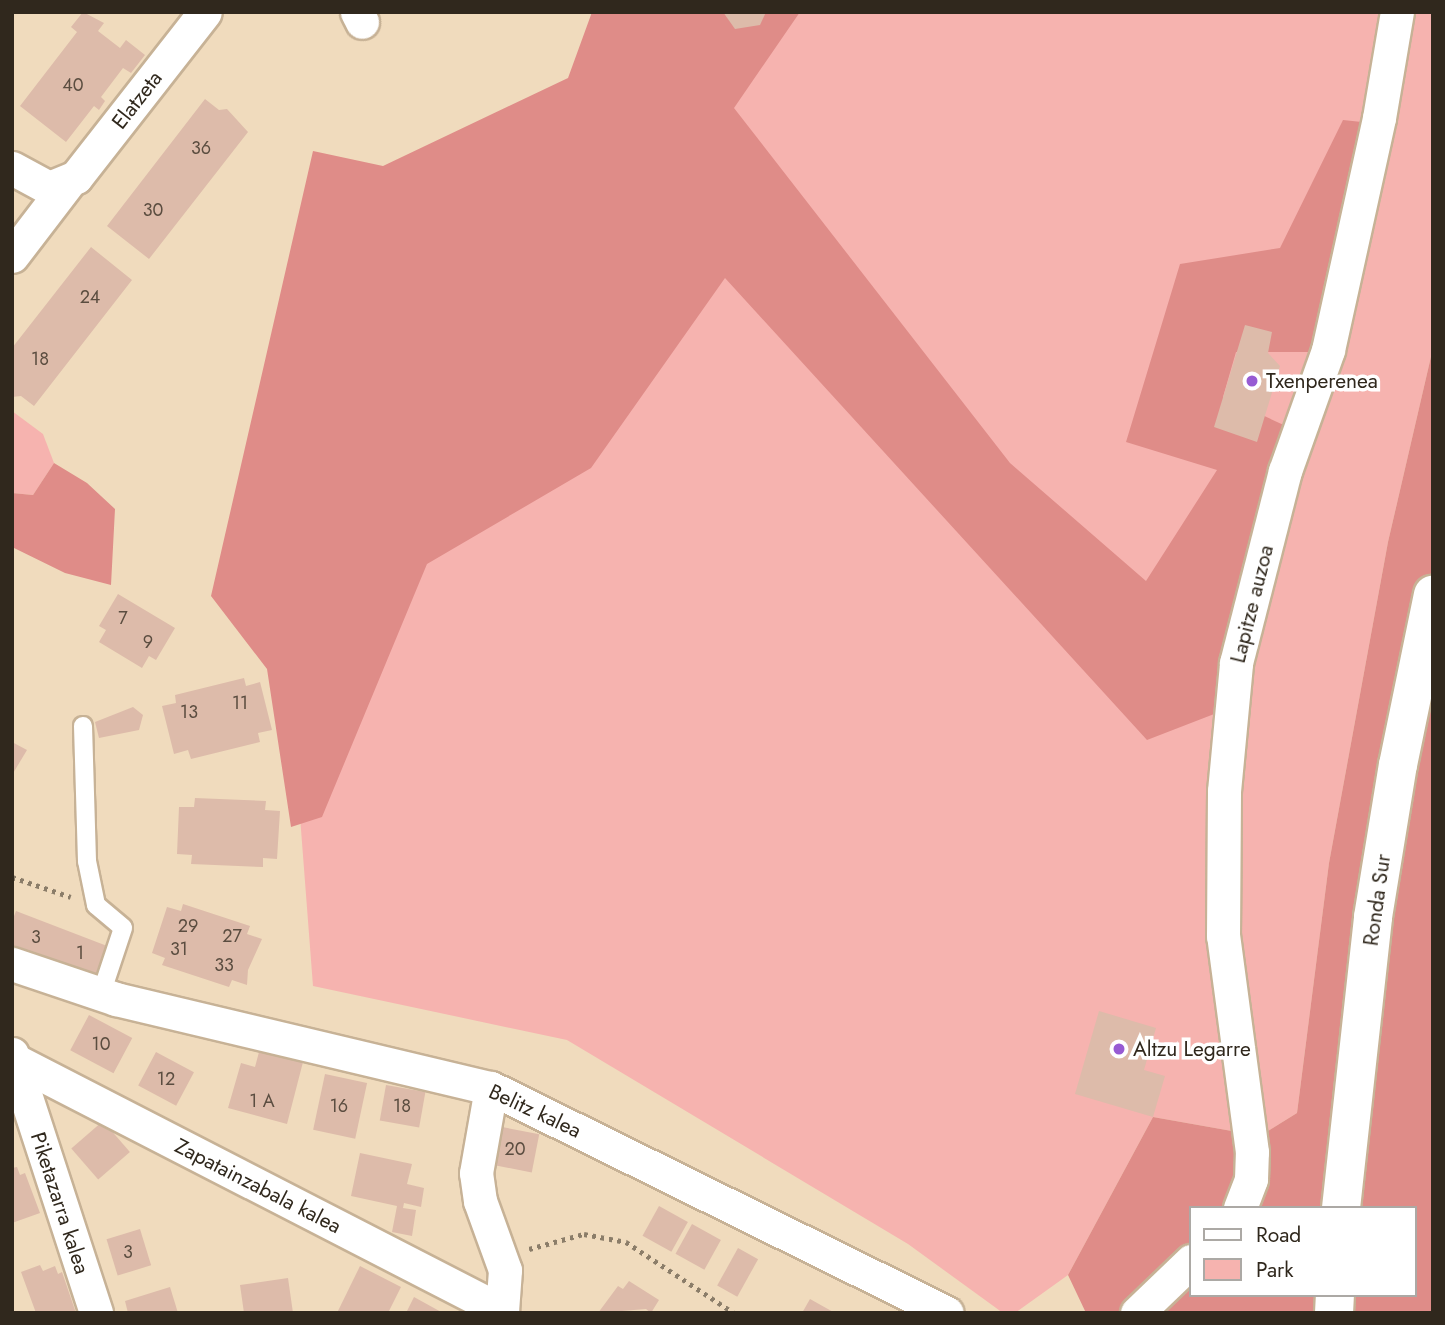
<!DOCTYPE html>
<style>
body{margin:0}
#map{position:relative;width:1445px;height:1325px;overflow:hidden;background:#f0dbbd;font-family:Jost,sans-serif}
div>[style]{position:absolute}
.green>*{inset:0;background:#f6b3af}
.forest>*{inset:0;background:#df8c88}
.building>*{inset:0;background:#dba;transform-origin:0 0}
.path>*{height:4.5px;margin-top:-2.25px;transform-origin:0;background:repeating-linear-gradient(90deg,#8b7d69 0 3.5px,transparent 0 8.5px)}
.roads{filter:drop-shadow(2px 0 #c7b296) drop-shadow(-2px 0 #c7b296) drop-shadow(0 2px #c7b296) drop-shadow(0 -2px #c7b296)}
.lane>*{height:18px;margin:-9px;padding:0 9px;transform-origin:9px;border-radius:9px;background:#fff}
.street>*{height:33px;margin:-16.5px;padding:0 16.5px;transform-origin:16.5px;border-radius:16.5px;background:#fff}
.secondary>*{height:38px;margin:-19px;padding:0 19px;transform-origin:19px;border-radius:19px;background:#fff}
.dots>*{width:19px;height:19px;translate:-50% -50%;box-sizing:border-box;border:4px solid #fff;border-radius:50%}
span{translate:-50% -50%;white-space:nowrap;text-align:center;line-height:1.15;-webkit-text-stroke:7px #fff;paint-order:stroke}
.number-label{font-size:18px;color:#5b4d40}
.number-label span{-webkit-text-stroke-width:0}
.street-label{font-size:21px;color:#30281d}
.poi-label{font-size:21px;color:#30281d}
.left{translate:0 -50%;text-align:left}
.frame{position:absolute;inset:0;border:14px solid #30281d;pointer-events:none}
.legend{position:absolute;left:1189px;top:1206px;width:228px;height:91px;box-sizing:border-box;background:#fff;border:2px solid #aca9a5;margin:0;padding:9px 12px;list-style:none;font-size:21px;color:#30281d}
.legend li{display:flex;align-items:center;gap:14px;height:35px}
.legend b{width:35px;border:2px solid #aca9a5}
</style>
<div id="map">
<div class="green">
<i style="clip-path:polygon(766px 12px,1433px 12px,1433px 348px,1388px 542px,1329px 863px,1297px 1113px,1260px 1136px,1153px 1117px,1068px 1275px,1015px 1313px,1003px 1313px,908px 1244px,567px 1040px,313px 986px,287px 647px)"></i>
<i style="clip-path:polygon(12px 411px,43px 434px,54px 463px,33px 495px,12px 493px)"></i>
</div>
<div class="forest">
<i style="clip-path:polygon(592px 12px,800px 12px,734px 108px,1010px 463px,1146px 581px,1217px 470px,1126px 442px,1180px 264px,1280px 248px,1343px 120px,1371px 123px,1332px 352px,1236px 352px,1223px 397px,1301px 433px,1240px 704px,1147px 740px,725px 278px,591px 468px,427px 564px,322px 817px,291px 827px,267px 669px,211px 596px,313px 151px,383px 166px,568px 78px)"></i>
<i style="clip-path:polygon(evenodd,1433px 348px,1433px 1313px,1086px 1313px,1068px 1275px,1153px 1117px,1260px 1136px,1297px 1113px,1329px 863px,1388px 542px,1433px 348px,1191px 1208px,1415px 1208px,1415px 1295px,1191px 1295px,1191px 1208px)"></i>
<i style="clip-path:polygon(54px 463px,87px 483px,115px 509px,111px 585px,65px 573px,12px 547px,12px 493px,33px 495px)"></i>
</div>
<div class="building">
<i style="clip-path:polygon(83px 12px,104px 23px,98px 31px,120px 48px,126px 40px,145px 55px,131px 73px,123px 68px,101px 97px,105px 101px,99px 110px,94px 106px,66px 142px,20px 106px,77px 32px,71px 27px)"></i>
<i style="clip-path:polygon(723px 12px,766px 12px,760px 25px,735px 29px)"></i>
<i style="clip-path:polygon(205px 99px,219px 110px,227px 109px,248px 132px,149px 259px,107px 226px)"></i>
<i style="clip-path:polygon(91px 247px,132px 280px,34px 406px,21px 396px,12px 397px,12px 348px)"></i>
<i style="clip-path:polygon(1245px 325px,1272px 332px,1268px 353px,1280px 366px,1257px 442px,1214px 427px)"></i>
<i style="clip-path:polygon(118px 594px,175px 628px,156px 660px,149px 656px,142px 668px,99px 642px,106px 630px,99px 626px)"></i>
<i style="clip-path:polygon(244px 678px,246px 686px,260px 682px,272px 730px,258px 733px,260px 742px,191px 759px,188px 750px,174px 754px,162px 706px,176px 703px,175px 695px)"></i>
<i style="clip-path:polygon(133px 707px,143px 715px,139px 730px,99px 738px,95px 722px)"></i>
<i style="clip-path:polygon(12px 742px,27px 750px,12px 775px)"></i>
<i style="clip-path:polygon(195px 798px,266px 801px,265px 810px,280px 811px,277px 859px,263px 858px,263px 867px,191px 864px,192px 855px,177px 854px,179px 807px,194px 807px)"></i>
<i style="clip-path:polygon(183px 904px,250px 926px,247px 934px,262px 939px,248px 970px,247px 985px,232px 980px,229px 987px,162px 965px,165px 958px,152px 953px,167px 907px,181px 911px)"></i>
<i style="left:16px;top:911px;width:99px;height:35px;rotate:21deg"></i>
<i style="clip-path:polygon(1099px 1011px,1156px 1028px,1144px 1070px,1165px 1076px,1153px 1117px,1075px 1094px)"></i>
<i style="left:89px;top:1015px;width:49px;height:40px;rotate:28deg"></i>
<i style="left:156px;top:1052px;width:43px;height:38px;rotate:28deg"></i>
<i style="clip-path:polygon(259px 1052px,303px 1062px,287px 1124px,228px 1108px,241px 1063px,255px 1067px)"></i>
<i style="left:325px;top:1074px;width:43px;height:57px;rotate:12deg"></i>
<i style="left:386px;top:1085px;width:40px;height:36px;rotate:10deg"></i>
<i style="left:103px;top:1121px;width:41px;height:42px;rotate:49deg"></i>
<i style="left:497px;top:1126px;width:43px;height:39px;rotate:11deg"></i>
<i style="clip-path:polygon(360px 1153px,412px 1164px,407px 1184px,424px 1188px,421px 1207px,404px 1203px,403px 1208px,416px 1210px,412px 1236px,392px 1232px,397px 1206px,351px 1196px)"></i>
<i style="clip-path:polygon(17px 1167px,20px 1175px,25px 1173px,40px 1213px,12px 1223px,12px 1168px)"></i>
<i style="left:659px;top:1206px;width:33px;height:34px;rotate:29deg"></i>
<i style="left:692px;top:1224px;width:33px;height:34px;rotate:29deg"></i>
<i style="left:140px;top:1229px;width:38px;height:35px;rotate:73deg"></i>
<i style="left:738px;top:1248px;width:23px;height:43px;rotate:29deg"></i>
<i style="clip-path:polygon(40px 1265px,43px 1271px,55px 1266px,58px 1274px,62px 1272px,76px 1313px,36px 1313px,21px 1272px)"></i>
<i style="clip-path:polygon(360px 1266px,401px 1287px,388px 1313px,337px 1313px)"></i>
<i style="clip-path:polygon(288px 1278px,293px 1313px,244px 1313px,240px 1285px)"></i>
<i style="clip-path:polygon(629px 1281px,659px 1300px,651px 1313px,646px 1309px,598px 1313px,618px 1286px,623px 1289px)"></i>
<i style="clip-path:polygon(170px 1287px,178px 1313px,128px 1313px,125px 1301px)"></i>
<i style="clip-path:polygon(414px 1297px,443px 1313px,406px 1313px)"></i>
<i style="clip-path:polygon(810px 1299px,835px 1313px,802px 1313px)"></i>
</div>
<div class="path">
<i style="left:12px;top:877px;width:62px;rotate:18.7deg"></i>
<i style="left:529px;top:1249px;width:57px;rotate:-15.3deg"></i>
<i style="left:584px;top:1234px;width:43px;rotate:10.8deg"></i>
<i style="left:626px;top:1242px;width:129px;rotate:33.3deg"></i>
</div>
<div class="roads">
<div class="lane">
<i style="left:83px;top:726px;width:135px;rotate:88.3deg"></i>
<i style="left:87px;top:861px;width:45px;rotate:78.4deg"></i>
<i style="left:96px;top:905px;width:35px;rotate:40deg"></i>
<i style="left:123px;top:928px;width:70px;rotate:108.4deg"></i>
</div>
<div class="street">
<i style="left:357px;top:12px;width:11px;rotate:63deg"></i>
<i style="left:12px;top:168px;width:42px;rotate:28.4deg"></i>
<i style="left:49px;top:188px;width:29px;rotate:-22deg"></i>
<i style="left:76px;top:177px;width:209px;rotate:-52deg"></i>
<i style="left:12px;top:256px;width:91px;rotate:-52.6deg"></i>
<i style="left:12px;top:964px;width:110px;rotate:18.6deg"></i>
<i style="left:116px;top:999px;width:385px;rotate:13.4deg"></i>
<i style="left:491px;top:1088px;width:508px;rotate:26.26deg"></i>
<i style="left:12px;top:1054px;width:272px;rotate:72deg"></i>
<i style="left:14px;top:1060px;width:549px;rotate:27.22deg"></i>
<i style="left:502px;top:1311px;width:41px;rotate:-85.8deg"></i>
<i style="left:505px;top:1270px;width:73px;rotate:-109.9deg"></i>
<i style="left:480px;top:1201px;width:28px;rotate:-98deg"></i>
<i style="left:476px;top:1173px;width:86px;rotate:-80deg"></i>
<i style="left:1240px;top:1208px;width:31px;rotate:-69deg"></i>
<i style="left:1251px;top:1179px;width:27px;rotate:-88deg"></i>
<i style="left:1252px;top:1152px;width:218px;rotate:-97.6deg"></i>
<i style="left:1223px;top:936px;width:145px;rotate:-89.6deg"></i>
<i style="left:1224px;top:791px;width:129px;rotate:-84.6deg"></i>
<i style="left:1236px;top:663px;width:198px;rotate:-75.7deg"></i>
<i style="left:1285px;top:471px;width:128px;rotate:-70.4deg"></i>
<i style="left:1328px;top:350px;width:238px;rotate:-77.6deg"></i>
<i style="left:1379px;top:118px;width:108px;rotate:-80.4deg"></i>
<i style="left:1137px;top:1313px;width:75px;rotate:-43.9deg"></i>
</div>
<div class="secondary">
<i style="left:1341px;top:1208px;width:293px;rotate:-83.7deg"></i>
<i style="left:1373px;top:917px;width:154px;rotate:-80.7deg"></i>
<i style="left:1398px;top:765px;width:174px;rotate:-78.4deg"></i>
<i style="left:1334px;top:1313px;width:18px;rotate:-87deg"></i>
</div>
</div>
<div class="dots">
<i style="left:1252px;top:381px;background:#975bd3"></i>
<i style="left:1119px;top:1049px;background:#975bd3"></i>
</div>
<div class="number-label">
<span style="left:73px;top:85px">40</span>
<span style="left:201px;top:148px">36</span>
<span style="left:153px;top:210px">30</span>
<span style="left:90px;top:297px">24</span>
<span style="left:40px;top:359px">18</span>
<span style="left:123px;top:618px">7</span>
<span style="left:148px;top:642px">9</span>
<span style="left:240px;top:703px">11</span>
<span style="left:189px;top:712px">13</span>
<span style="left:188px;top:926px">29</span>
<span style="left:232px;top:936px">27</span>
<span style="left:36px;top:937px">3</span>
<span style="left:179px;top:949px">31</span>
<span style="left:80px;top:953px">1</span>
<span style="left:224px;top:965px">33</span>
<span style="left:101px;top:1044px">10</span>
<span style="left:166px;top:1079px">12</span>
<span style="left:262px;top:1101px">1 A</span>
<span style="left:339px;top:1106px">16</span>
<span style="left:402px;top:1106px">18</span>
<span style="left:515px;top:1149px">20</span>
<span style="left:128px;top:1252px">3</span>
</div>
<div class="street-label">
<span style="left:137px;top:100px;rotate:-52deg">Elatzeta</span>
<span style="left:1252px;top:604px;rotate:-76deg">Lapitze auzoa</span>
<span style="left:1377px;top:900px;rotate:-82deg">Ronda Sur</span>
<span style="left:535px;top:1111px;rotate:25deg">Belitz kalea</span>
<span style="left:258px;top:1186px;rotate:27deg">Zapatainzabala kalea</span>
<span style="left:60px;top:1203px;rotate:72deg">Piketazarra kalea</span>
</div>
<div class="poi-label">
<span class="left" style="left:1266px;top:381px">Txenperenea</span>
<span class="left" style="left:1133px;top:1049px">Altzu Legarre</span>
</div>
<div class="frame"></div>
<ul class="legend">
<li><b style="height:9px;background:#fff"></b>Road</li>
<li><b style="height:19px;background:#f6b3af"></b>Park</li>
</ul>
</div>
